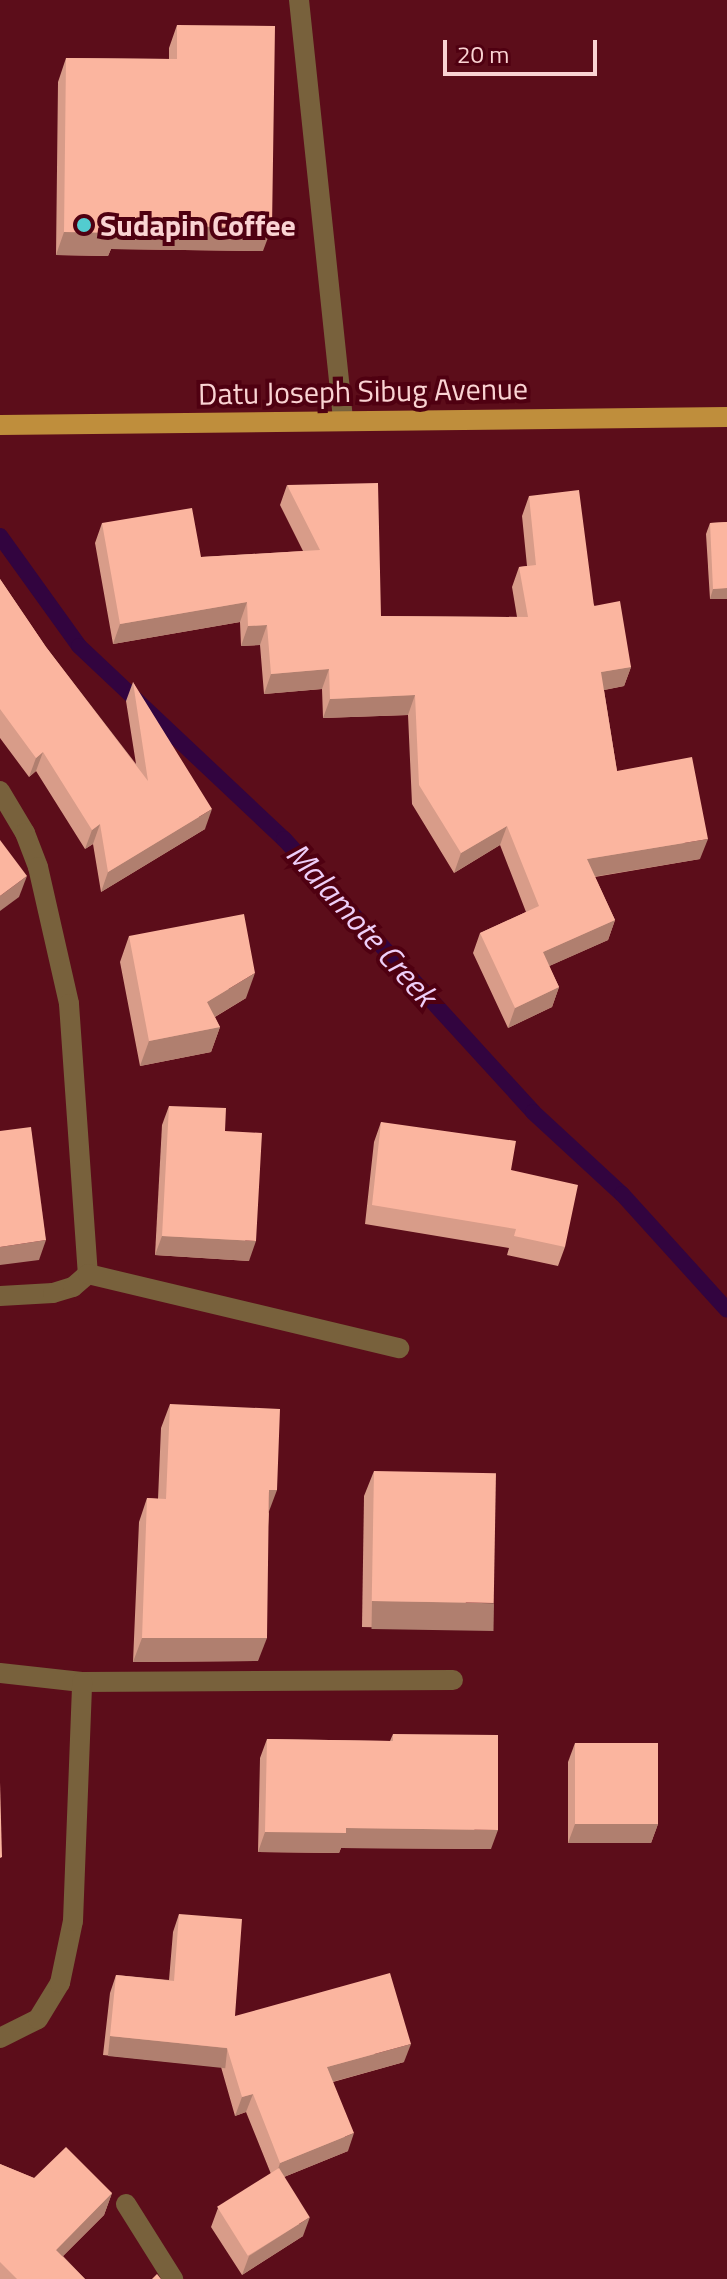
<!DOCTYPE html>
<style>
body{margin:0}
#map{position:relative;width:727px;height:2279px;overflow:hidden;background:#5c0d1a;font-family:"Titillium Web",sans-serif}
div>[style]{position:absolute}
.stream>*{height:16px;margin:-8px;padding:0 8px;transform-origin:8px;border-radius:8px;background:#32043f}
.minor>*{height:20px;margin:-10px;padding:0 10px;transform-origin:10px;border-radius:10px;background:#78613c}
.major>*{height:20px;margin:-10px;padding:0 10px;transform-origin:10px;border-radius:10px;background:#bf8e3c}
.wall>*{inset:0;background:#d89c89}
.shaded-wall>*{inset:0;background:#b07f6f;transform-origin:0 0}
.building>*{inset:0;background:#fbb59f;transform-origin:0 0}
.dots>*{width:22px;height:22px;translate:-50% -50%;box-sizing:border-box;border:4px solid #4f0011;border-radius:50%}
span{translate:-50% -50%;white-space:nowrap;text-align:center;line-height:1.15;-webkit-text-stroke:8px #4f0011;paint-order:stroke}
.poi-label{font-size:30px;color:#fad3d3;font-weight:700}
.left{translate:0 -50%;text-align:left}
.street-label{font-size:30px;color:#fad3d3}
.water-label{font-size:32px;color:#eecef8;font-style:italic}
.scale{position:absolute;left:443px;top:40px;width:154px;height:36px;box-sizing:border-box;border:4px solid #fad3d3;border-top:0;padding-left:10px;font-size:24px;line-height:28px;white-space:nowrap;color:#fad3d3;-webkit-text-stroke:6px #4f0011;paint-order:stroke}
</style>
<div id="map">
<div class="stream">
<i style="left:0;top:536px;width:135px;rotate:54.3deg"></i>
<i style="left:79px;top:646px;width:282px;rotate:43.3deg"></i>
<i style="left:284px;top:839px;width:369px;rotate:47.6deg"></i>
<i style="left:533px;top:1112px;width:121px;rotate:42.7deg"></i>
<i style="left:622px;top:1194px;width:156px;rotate:47.8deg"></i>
</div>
<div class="minor">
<i style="left:299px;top:0;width:423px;rotate:84deg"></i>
<i style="left:0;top:791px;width:49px;rotate:59.2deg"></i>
<i style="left:25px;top:833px;width:36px;rotate:69deg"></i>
<i style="left:38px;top:867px;width:140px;rotate:77.2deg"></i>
<i style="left:69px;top:1004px;width:271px;rotate:86deg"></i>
<i style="left:0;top:1296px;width:53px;rotate:-3.2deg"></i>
<i style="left:53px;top:1293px;width:21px;rotate:-17deg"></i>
<i style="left:73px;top:1287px;width:20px;rotate:-41deg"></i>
<i style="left:88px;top:1274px;width:320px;rotate:13.4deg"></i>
<i style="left:0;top:1673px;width:82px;rotate:6.3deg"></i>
<i style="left:82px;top:1682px;width:371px;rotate:-0.3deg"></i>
<i style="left:0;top:2038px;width:42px;rotate:-26.6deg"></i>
<i style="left:38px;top:2019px;width:42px;rotate:-58.6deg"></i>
<i style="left:60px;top:1983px;width:63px;rotate:-78.2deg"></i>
<i style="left:73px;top:1921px;width:239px;rotate:-87.8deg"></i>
<i style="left:126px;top:2204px;width:89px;rotate:57.9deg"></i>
</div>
<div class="major">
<i style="left:0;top:425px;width:727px;rotate:-0.63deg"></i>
</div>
<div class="wall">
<i style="clip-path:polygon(177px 25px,263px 251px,111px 249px,108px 256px,56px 255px,58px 82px,66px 58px,169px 59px,169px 48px)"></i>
<i style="clip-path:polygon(287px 485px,381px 616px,517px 617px,512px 587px,519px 567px,527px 566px,522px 516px,529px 496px,631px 667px,624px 686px,604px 690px,617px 771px,700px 859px,595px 877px,615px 920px,608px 940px,549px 966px,559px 987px,552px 1007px,508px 1028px,473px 953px,480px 933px,526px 912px,500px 845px,454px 873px,412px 804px,408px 715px,323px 718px,322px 689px,264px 694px,260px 645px,241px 646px,240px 622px,113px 644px,95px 543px,102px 523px,201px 557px,303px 551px,280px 505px)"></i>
<i style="clip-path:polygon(727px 522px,727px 599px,710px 599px,706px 534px,710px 523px)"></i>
<i style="clip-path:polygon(0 579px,46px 647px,136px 764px,126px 701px,133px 682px,205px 829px,101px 892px,93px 844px,85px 849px,36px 771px,29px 777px,0 738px)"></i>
<i style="clip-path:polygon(129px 936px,246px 998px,215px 1017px,220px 1027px,211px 1052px,140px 1066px,120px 962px)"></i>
<i style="clip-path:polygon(169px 1106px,225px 1131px,249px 1261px,155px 1255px,162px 1125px)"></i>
<i style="clip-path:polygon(381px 1122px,511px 1170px,565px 1247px,558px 1266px,507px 1255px,509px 1248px,365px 1224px,374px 1142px)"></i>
<i style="clip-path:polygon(170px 1404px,269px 1513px,258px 1661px,133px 1662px,139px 1522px,147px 1498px,158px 1499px,161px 1428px)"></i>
<i style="clip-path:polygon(374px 1471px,485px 1630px,362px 1627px,364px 1496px)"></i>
<i style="clip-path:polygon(393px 1734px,491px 1849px,341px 1848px,339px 1853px,258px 1852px,260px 1758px,267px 1739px,390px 1741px)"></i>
<i style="clip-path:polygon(575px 1743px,658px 1824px,651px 1843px,568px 1843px,568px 1762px)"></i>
<i style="clip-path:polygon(179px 1914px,235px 2016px,404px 2062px,333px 2082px,348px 2151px,284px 2177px,303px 2236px,242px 2275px,211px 2227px,218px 2208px,271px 2174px,246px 2112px,235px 2116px,221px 2067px,103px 2055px,110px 1993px,116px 1975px,169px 1980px,173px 1932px)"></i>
<i style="clip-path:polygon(0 2164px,34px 2178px,112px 2193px,104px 2215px,63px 2256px,85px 2279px,0 2279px)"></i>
</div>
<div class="shaded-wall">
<i style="clip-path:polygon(117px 226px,272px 227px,263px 251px,111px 249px,108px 256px,56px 255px,64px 232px)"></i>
<i style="clip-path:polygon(727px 588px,727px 599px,710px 599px,713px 589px)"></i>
<i style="clip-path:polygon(247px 602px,240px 622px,113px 644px,120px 624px)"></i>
<i style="clip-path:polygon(267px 625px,260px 645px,241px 646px,248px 626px)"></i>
<i style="clip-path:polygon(631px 667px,624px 686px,594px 692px,601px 672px)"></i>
<i style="clip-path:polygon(329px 669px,322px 689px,264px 694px,271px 674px)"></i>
<i style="clip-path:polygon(415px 695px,408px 715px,323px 718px,330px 699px)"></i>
<i style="clip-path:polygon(43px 752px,36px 771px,29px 777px,36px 758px)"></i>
<i style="clip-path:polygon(212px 809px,205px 829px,101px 892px,108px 872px)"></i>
<i style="clip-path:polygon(100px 824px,93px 844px,85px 849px,92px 830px)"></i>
<i style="clip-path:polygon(507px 826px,500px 845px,454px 873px,461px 853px)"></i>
<i style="clip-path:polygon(708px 839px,700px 859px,580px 879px,587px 859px)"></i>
<i style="clip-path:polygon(27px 876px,19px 897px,0 911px,0 896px)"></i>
<i style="clip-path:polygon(615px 920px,608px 940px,536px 972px,543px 952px)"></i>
<i style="clip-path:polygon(255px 973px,246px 998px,198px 1027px,207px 1002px)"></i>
<i style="clip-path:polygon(559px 987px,552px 1007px,508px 1028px,515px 1008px)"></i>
<i style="clip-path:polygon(220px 1027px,211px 1052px,140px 1066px,149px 1041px)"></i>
<i style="clip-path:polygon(162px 1236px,256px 1241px,249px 1261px,155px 1255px)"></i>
<i style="clip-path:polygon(46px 1240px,39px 1260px,0 1265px,0 1247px)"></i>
<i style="clip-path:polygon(269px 1490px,277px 1490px,268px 1514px)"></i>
<i style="left:372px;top:1601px;width:122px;height:28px;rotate:1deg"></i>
<i style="clip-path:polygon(142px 1638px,267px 1638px,258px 1661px,133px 1662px)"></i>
<i style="clip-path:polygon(575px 1824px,658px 1824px,651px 1843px,568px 1843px)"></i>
<i style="clip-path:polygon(346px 1828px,498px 1830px,491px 1849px,341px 1848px,339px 1853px,258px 1852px,265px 1832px)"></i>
<i style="left:110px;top:2036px;width:118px;height:20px;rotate:6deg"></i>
<i style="clip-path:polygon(411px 2044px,404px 2062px,321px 2085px,327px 2067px)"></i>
<i style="clip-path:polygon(253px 2094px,246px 2112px,235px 2116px,242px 2097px)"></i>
<i style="clip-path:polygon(354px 2133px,348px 2151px,274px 2181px,280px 2163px)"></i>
<i style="clip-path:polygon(112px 2193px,104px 2215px,48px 2271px,56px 2250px)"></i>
<i style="clip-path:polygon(310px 2217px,303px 2236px,242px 2275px,249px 2256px)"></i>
</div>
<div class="building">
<i style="clip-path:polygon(177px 25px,275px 26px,272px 227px,117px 226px,117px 233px,64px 232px,66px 58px,177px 59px)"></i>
<i style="clip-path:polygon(378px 483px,381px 616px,528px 617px,519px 567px,536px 565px,529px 496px,579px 490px,594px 606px,620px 601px,631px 667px,601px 672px,617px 771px,692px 757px,708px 839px,587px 859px,615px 920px,543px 952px,559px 987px,515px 1008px,480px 933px,539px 906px,507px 826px,461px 853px,419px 785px,415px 695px,330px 699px,329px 669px,271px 674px,267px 625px,248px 626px,247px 602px,120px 624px,102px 523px,192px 508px,201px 557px,320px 550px,287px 485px)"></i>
<i style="clip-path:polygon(727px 522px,727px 588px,713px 589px,710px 523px)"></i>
<i style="clip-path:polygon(0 579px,46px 647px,148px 781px,133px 682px,212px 809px,108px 872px,100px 824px,92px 830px,43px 752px,36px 758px,0 709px)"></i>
<i style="clip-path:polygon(0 840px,27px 876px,0 896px)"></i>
<i style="clip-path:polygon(244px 914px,255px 973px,207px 1002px,220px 1027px,149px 1041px,129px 936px)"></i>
<i style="clip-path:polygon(169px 1106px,226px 1108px,225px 1131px,262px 1133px,256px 1241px,162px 1236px)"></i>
<i style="clip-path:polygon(381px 1122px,516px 1141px,511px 1170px,578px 1185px,565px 1247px,514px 1236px,516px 1229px,372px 1205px)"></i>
<i style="clip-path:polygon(31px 1127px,46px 1240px,0 1247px,0 1131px)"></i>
<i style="clip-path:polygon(170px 1404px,280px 1409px,277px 1490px,269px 1490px,267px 1638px,142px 1638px,147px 1498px,166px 1499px)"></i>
<i style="left:374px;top:1471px;width:122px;height:130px;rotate:1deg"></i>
<i style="clip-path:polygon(393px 1734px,498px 1735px,498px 1830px,346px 1828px,346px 1833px,265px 1832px,267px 1739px,393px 1741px)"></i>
<i style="left:575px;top:1743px;width:83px;height:81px"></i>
<i style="clip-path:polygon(0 1782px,2px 1857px,0 1858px)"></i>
<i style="clip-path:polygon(179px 1914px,242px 1919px,235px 2016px,390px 1973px,411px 2044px,327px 2067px,354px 2133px,280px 2163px,253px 2094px,242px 2097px,227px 2048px,110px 2036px,116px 1975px,174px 1981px)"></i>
<i style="clip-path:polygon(66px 2147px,112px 2193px,56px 2250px,85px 2279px,17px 2279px,0 2262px,0 2164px,34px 2178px)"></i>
<i style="left:279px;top:2168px;width:58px;height:73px;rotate:58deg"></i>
<i style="clip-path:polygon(157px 2274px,161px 2279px,152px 2279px)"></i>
</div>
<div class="dots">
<i style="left:84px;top:225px;background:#52ccd0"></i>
</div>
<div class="poi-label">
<span class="left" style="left:100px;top:225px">Sudapin Coffee</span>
</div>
<div class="street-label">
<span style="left:363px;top:391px;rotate:-1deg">Datu Joseph Sibug Avenue</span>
</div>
<div class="water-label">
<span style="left:362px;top:924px;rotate:48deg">Malamote Creek</span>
</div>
<div class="scale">20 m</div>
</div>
